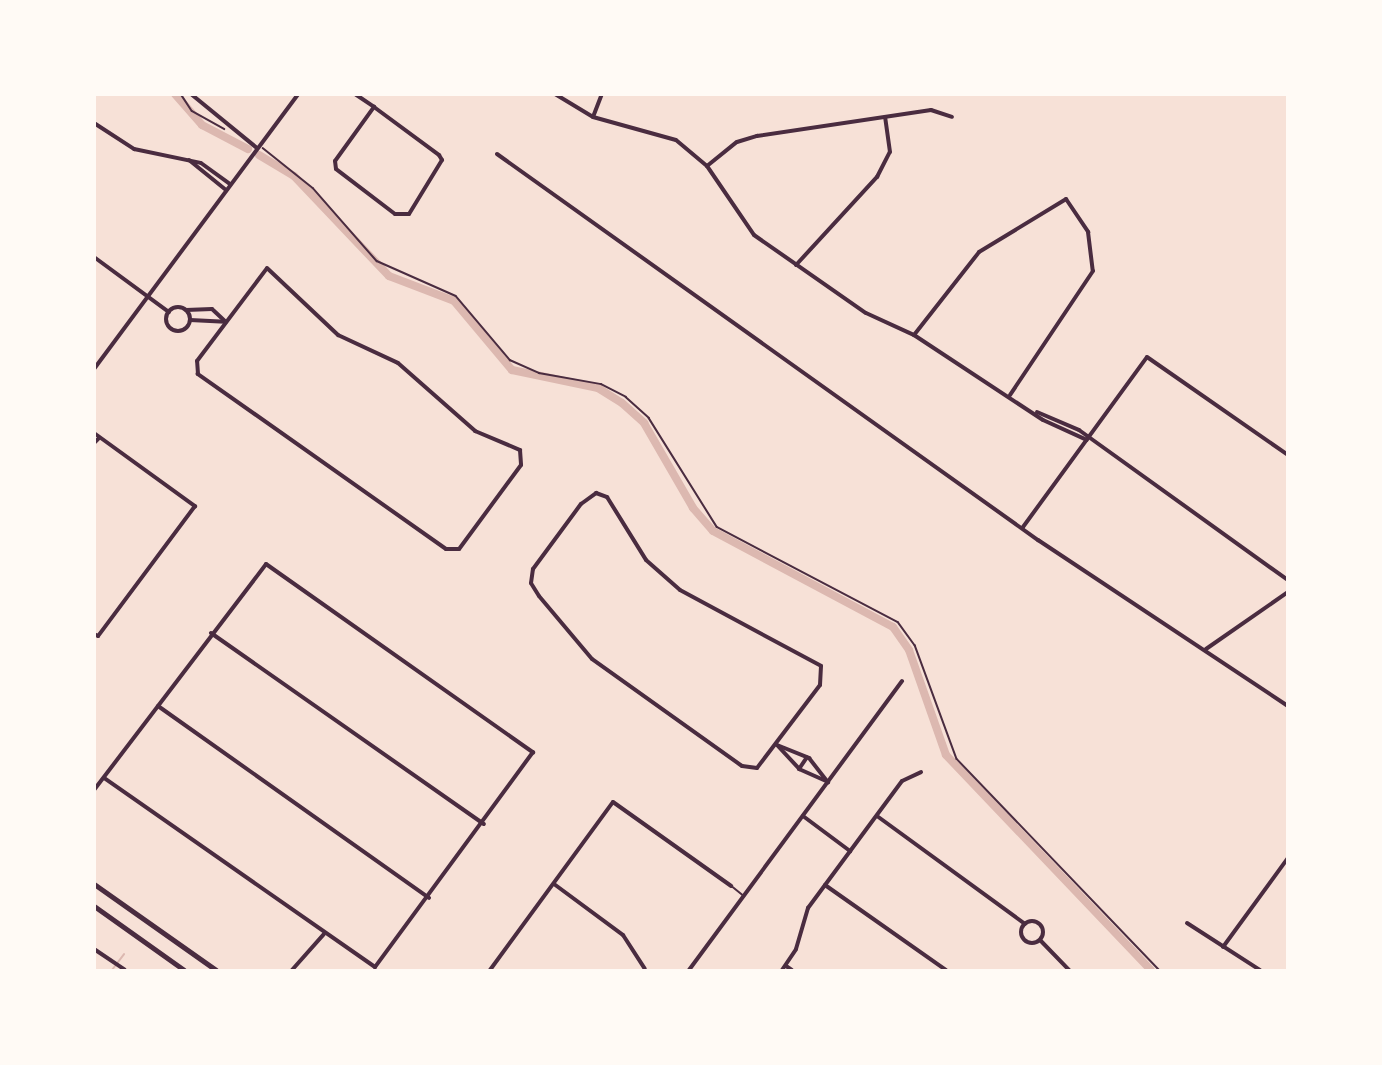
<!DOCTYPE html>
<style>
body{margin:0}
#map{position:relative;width:1382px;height:1065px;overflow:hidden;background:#f7e1d7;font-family:"Sofia Sans Condensed",sans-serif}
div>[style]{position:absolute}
.stream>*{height:2px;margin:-1px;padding:0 1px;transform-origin:1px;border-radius:1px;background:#dcb8b0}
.canal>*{height:8px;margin:-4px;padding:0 4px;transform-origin:4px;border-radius:4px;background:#dcb8b0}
.path>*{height:1.5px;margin:-0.75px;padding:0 0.75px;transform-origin:0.75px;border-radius:0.75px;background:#4a2c40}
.service>*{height:1.5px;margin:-0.75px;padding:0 0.75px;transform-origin:0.75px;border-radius:0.75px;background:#4a2c40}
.minor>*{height:4px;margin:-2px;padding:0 2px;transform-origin:2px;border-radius:2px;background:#4a2c40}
.minor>.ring{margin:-2px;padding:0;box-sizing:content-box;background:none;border:4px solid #4a2c40;border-radius:50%}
.primary>*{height:5px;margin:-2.5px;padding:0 2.5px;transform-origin:2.5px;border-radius:2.5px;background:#4a2c40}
span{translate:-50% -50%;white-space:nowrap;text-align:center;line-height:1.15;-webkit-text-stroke:5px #fffaf5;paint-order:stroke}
.frame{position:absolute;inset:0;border:96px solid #fffaf5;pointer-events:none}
</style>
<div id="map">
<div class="stream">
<i style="left:112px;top:970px;width:20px;rotate:-53deg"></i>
</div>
<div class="canal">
<i style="left:175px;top:94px;width:41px;rotate:48.9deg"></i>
<i style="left:202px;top:125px;width:52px;rotate:27.6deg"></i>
<i style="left:259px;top:155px;width:41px;rotate:31deg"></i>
<i style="left:294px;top:176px;width:138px;rotate:46.5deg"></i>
<i style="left:389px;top:276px;width:70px;rotate:21deg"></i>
<i style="left:454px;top:301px;width:90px;rotate:50deg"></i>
<i style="left:512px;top:370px;width:88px;rotate:11.8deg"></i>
<i style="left:598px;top:388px;width:28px;rotate:32deg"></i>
<i style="left:622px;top:403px;width:30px;rotate:42deg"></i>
<i style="left:644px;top:423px;width:98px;rotate:60deg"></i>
<i style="left:693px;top:508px;width:30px;rotate:49deg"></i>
<i style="left:713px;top:531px;width:204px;rotate:28.1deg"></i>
<i style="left:893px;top:627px;width:28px;rotate:55deg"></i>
<i style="left:909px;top:650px;width:111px;rotate:70.6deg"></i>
<i style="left:946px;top:755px;width:297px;rotate:46.4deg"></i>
</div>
<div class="path">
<i style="left:181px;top:94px;width:20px;rotate:57deg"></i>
<i style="left:192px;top:111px;width:37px;rotate:29deg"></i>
<i style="left:263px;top:148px;width:64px;rotate:38.7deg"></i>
<i style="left:313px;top:188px;width:97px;rotate:48.8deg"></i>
<i style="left:377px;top:261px;width:86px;rotate:23.9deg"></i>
<i style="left:456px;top:296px;width:84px;rotate:49.8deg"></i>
<i style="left:510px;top:360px;width:32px;rotate:24deg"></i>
<i style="left:539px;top:373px;width:63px;rotate:10.1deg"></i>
<i style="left:601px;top:384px;width:28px;rotate:27deg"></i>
<i style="left:626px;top:397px;width:31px;rotate:42deg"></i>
<i style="left:649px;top:418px;width:128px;rotate:58deg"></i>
<i style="left:717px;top:527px;width:204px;rotate:27.7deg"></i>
<i style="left:898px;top:622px;width:29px;rotate:54deg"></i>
<i style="left:915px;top:645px;width:121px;rotate:69.8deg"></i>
<i style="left:957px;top:759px;width:292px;rotate:46.2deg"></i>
</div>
<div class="service">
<i style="left:733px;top:887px;width:13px;rotate:39deg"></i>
</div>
<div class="minor">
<i style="left:191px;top:94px;width:85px;rotate:39.3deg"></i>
<i style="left:355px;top:94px;width:23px;rotate:34deg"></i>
<i style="left:374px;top:107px;width:81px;rotate:36.4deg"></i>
<i style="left:439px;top:155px;width:6px;rotate:59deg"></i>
<i style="left:442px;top:160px;width:63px;rotate:121.4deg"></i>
<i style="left:409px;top:214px;width:14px;rotate:180deg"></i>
<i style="left:395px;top:214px;width:74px;rotate:-142.7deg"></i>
<i style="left:336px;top:169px;width:8px;rotate:-97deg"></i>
<i style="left:335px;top:161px;width:67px;rotate:-54.2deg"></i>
<i style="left:555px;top:94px;width:44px;rotate:31.2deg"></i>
<i style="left:593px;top:117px;width:86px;rotate:15.5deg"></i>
<i style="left:676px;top:140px;width:40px;rotate:40deg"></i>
<i style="left:707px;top:166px;width:83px;rotate:55.7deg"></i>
<i style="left:754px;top:235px;width:136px;rotate:34.9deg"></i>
<i style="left:866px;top:313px;width:53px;rotate:24.6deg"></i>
<i style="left:914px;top:335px;width:154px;rotate:33.4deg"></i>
<i style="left:1043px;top:420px;width:48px;rotate:24.4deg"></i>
<i style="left:593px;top:117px;width:25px;rotate:-69deg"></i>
<i style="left:94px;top:123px;width:48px;rotate:33deg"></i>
<i style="left:134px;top:149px;width:68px;rotate:11.8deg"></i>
<i style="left:201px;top:163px;width:36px;rotate:36deg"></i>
<i style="left:497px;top:154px;width:665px;rotate:35.51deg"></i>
<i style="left:1038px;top:540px;width:300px;rotate:33.6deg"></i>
<i style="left:189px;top:160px;width:48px;rotate:39deg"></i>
<i style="left:707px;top:166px;width:38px;rotate:-39deg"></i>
<i style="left:737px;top:142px;width:21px;rotate:-17deg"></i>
<i style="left:757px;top:136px;width:176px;rotate:-8.5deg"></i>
<i style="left:931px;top:110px;width:22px;rotate:18deg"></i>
<i style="left:94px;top:257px;width:93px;rotate:36.3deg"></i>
<i style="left:796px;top:265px;width:120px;rotate:-47.4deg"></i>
<i style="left:877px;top:177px;width:28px;rotate:-63deg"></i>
<i style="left:890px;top:152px;width:35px;rotate:-98deg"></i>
<i style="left:267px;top:268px;width:98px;rotate:43.3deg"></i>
<i style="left:338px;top:335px;width:66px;rotate:25deg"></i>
<i style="left:398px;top:363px;width:103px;rotate:41.4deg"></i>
<i style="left:475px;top:431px;width:49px;rotate:22.9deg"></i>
<i style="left:520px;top:450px;width:15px;rotate:86deg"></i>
<i style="left:521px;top:465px;width:104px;rotate:126.4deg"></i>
<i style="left:459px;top:549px;width:13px;rotate:180deg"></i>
<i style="left:446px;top:549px;width:304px;rotate:-144.8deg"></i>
<i style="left:198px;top:374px;width:13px;rotate:-94deg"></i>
<i style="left:197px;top:361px;width:116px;rotate:-53deg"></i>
<i class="ring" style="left:166px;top:307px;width:20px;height:20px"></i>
<i style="left:186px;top:310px;width:26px;rotate:-2deg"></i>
<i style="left:212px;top:309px;width:19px;rotate:43deg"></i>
<i style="left:190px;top:320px;width:35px;rotate:3deg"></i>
<i style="left:914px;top:335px;width:105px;rotate:-51.9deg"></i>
<i style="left:979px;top:252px;width:102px;rotate:-31.3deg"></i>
<i style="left:1066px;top:199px;width:40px;rotate:56deg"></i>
<i style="left:1088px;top:232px;width:39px;rotate:83deg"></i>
<i style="left:1093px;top:271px;width:149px;rotate:123.8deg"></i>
<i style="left:94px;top:369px;width:342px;rotate:-53.4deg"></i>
<i style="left:1037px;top:412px;width:46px;rotate:23.2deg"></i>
<i style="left:1079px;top:430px;width:257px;rotate:35.7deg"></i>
<i style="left:94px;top:433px;width:125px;rotate:35.9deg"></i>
<i style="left:195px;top:506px;width:162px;rotate:126.7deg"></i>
<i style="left:98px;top:636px;width:4px;rotate:-153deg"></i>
<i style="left:94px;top:443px;width:7px;rotate:-45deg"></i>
<i style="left:596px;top:493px;width:12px;rotate:20deg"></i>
<i style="left:607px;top:497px;width:74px;rotate:58.2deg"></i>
<i style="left:646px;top:560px;width:45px;rotate:41.4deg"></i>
<i style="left:680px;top:590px;width:160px;rotate:28.3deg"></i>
<i style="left:821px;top:666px;width:19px;rotate:93deg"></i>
<i style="left:820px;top:685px;width:104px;rotate:127.2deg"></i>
<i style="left:757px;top:768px;width:15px;rotate:-172deg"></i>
<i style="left:742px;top:766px;width:184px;rotate:-144.5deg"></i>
<i style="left:592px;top:659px;width:82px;rotate:-130.1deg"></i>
<i style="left:539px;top:596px;width:15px;rotate:-122deg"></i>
<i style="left:531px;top:583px;width:14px;rotate:-82deg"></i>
<i style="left:533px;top:569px;width:81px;rotate:-53.6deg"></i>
<i style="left:581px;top:504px;width:19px;rotate:-36deg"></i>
<i style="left:1023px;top:527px;width:210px;rotate:-53.9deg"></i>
<i style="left:1147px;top:357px;width:172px;rotate:34.8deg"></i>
<i style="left:211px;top:633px;width:333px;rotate:35deg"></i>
<i style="left:1206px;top:649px;width:100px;rotate:-34.8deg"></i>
<i style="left:158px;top:706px;width:332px;rotate:35.3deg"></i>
<i style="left:777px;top:745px;width:35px;rotate:22deg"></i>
<i style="left:809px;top:758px;width:31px;rotate:52deg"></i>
<i style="left:777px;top:745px;width:33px;rotate:47deg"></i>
<i style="left:799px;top:769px;width:32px;rotate:24deg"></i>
<i style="left:799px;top:769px;width:14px;rotate:-56deg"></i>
<i style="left:94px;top:790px;width:284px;rotate:-52.7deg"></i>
<i style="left:266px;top:564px;width:327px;rotate:35.2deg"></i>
<i style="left:533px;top:752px;width:267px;rotate:126.3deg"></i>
<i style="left:375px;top:967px;width:330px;rotate:-145.1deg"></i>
<i style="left:803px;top:816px;width:59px;rotate:36.7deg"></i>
<i style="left:877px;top:816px;width:183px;rotate:36.1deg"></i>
<i style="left:554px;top:884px;width:86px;rotate:36.5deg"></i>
<i style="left:623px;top:935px;width:40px;rotate:57.1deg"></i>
<i style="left:825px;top:885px;width:148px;rotate:35.1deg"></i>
<i class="ring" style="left:1021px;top:921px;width:18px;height:18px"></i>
<i style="left:1187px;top:923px;width:87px;rotate:32.8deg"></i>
<i style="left:1040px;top:940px;width:42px;rotate:46deg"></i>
<i style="left:1223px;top:947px;width:110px;rotate:-53.9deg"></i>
<i style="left:94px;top:949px;width:37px;rotate:34deg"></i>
<i style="left:786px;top:966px;width:7px;rotate:34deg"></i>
<i style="left:292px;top:970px;width:48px;rotate:-48.4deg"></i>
<i style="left:490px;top:970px;width:208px;rotate:-53.8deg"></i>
<i style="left:613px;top:802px;width:145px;rotate:35.4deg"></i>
<i style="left:689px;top:970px;width:359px;rotate:-53.6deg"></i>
<i style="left:782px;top:970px;width:25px;rotate:-56deg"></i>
<i style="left:796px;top:949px;width:43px;rotate:-73.7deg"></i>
<i style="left:808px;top:908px;width:158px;rotate:-53.5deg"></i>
<i style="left:902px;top:781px;width:21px;rotate:-25deg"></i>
</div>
<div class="primary">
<i style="left:94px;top:884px;width:149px;rotate:35.2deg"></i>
<i style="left:94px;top:906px;width:110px;rotate:35.4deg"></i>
</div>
<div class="frame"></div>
</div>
